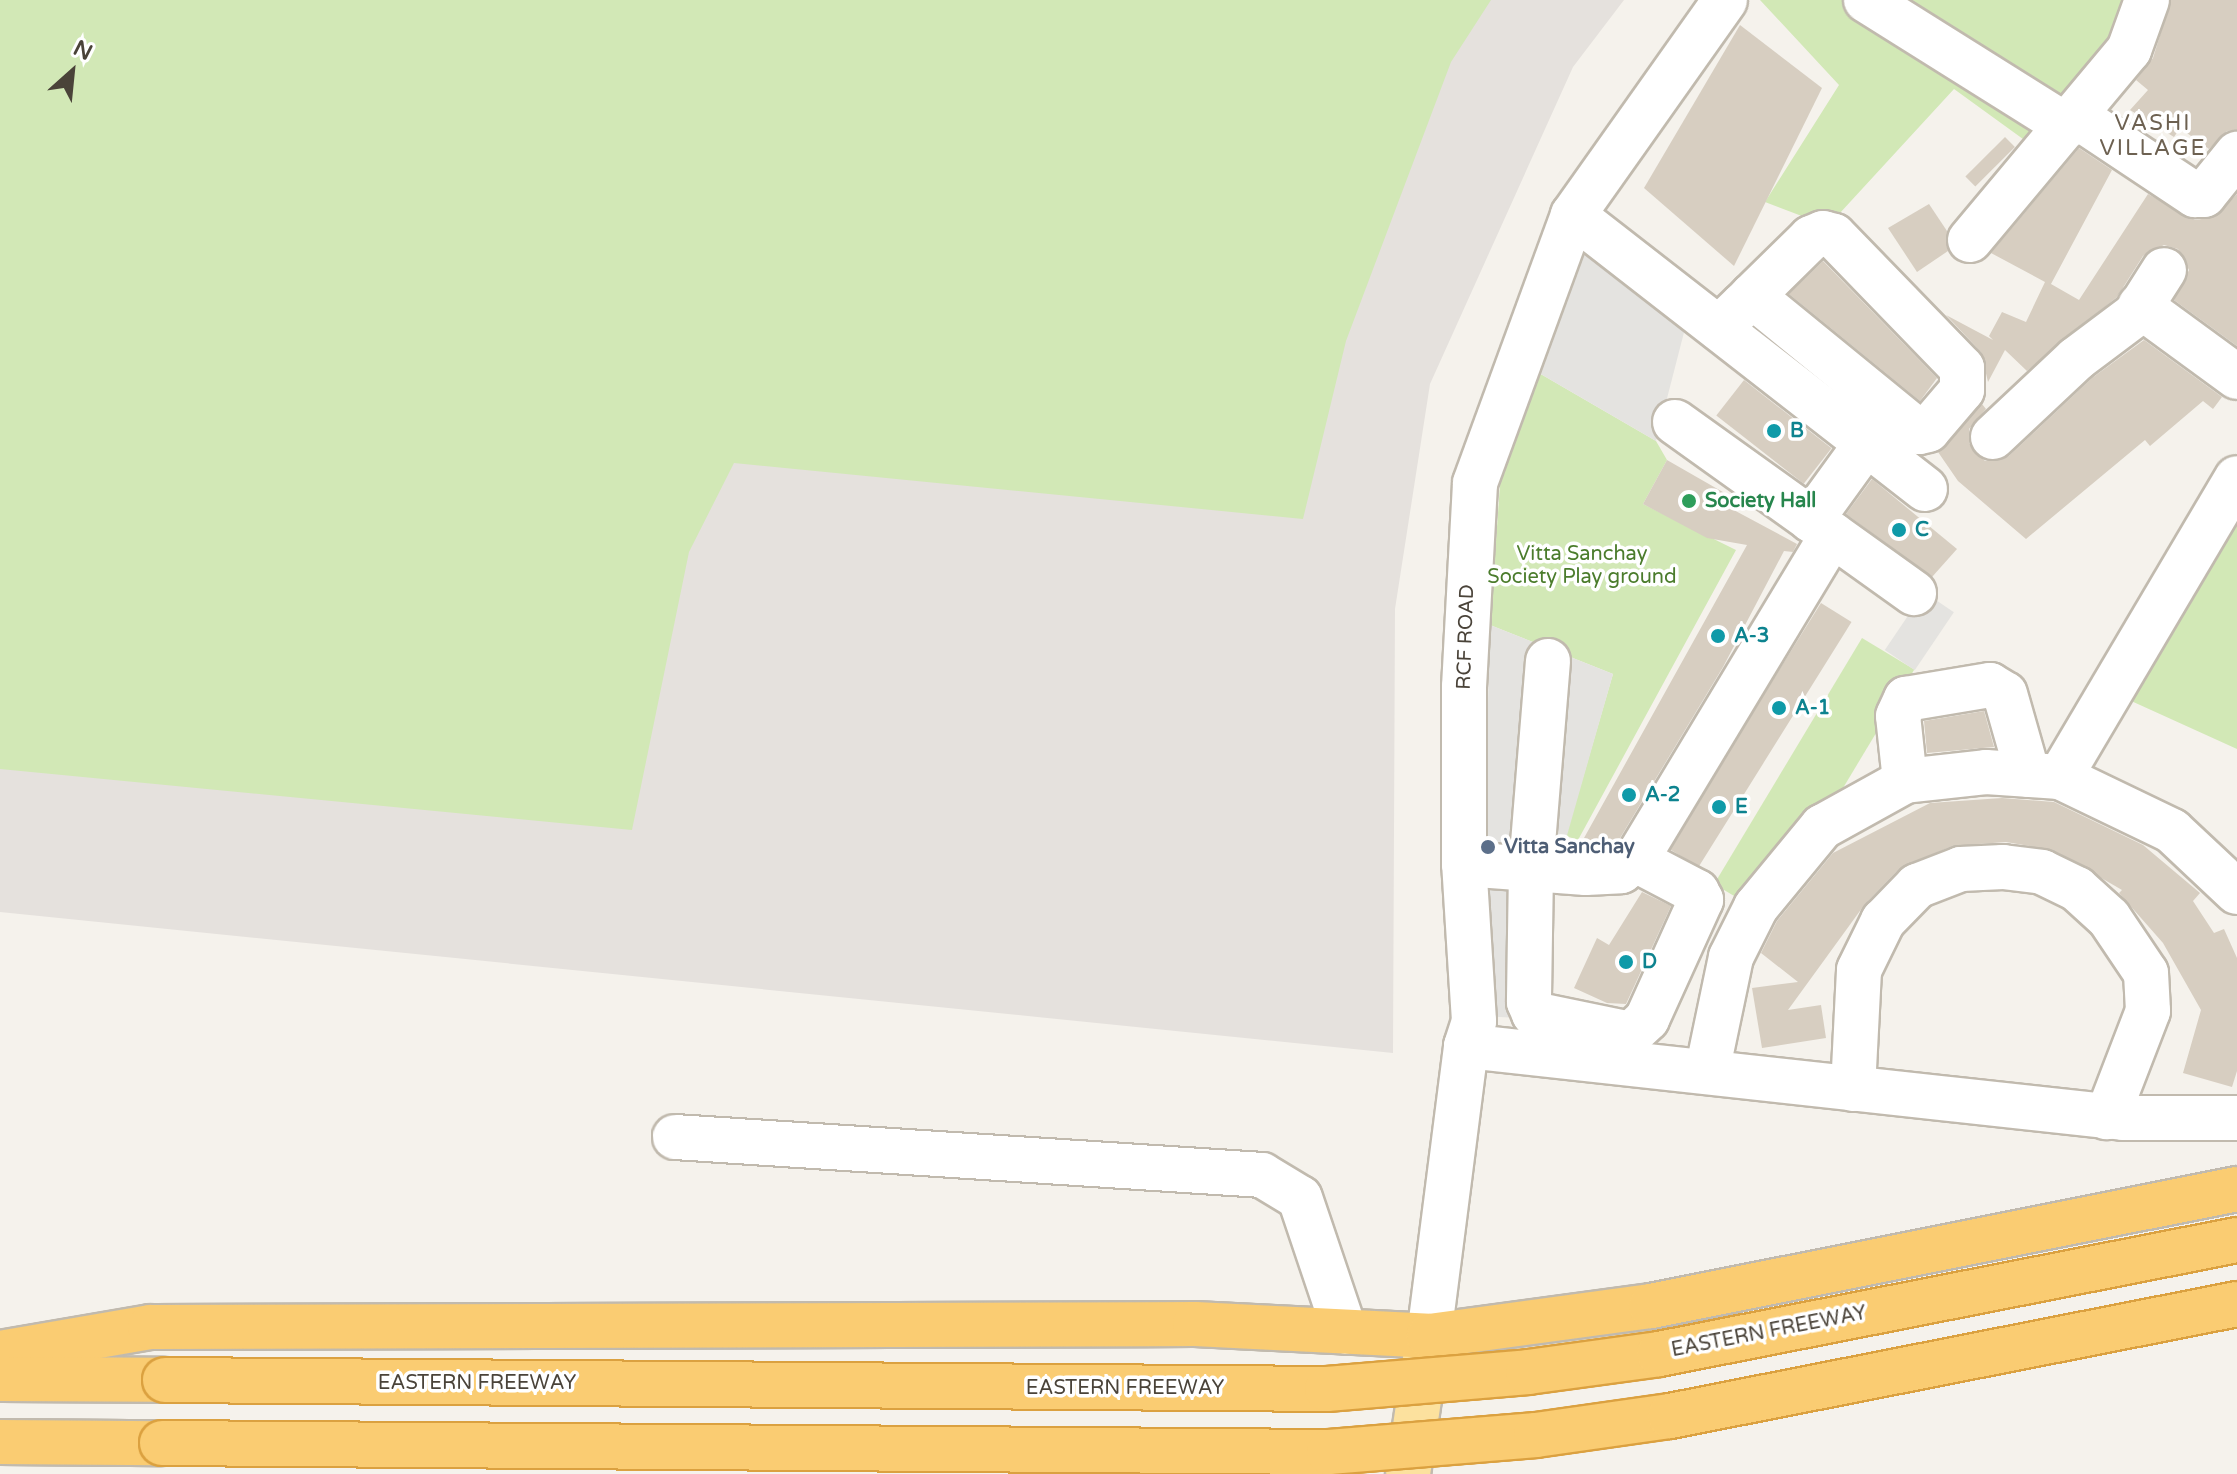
<!DOCTYPE html>
<style>
body{margin:0}
#map{position:relative;width:2237px;height:1474px;overflow:hidden;background:#f5f2ec;font-family:"Varela Round",sans-serif}
div>[style]{position:absolute}
.industrial>*{inset:0;background:#e5e1dd}
.green>*{inset:0;background:#d2e8b6;transform-origin:0 0}
.parking>*{inset:0;background:#e4e3e0;transform-origin:0 0}
.building>*{inset:0;background:#d7cec1;transform-origin:0 0}
.roads{filter:drop-shadow(2px 0 #c1baae) drop-shadow(-2px 0 #c1baae) drop-shadow(0 2px #c1baae) drop-shadow(0 -2px #c1baae)}
.minor>*{height:44px;margin:-22px;padding:0 22px;transform-origin:22px;border-radius:22px;background:#fff}
.major>*{height:44px;margin:-22px;padding:0 22px;transform-origin:22px;border-radius:22px;background:#fce19e}
.highway>*{height:44px;margin:-22px;padding:0 22px;transform-origin:22px;border-radius:22px;background:#facc72}
.bridges{filter:drop-shadow(2px 0 #dba140) drop-shadow(-2px 0 #dba140) drop-shadow(0 2px #dba140) drop-shadow(0 -2px #dba140)}
.highway-bridge>*{height:44px;margin:-22px;padding:0 22px;transform-origin:22px;border-radius:22px;background:#facc72}
.dots>*{width:22px;height:22px;translate:-50% -50%;box-sizing:border-box;border:4px solid #fff;border-radius:50%}
span{translate:-50% -50%;white-space:nowrap;text-align:center;line-height:1.15;-webkit-text-stroke:7px #fff;paint-order:stroke}
.culture-label{font-size:20px;color:#0d838f;font-weight:700}
.left{translate:0 -50%;text-align:left}
.leisure-label{font-size:20px;color:#27864d;font-weight:700}
.park-label{font-size:20px;color:#4b7c2c}
.street-label{font-size:20px;color:#4a4339}
.service-label{font-size:20px;color:#4e5e75;font-weight:700}
.neighbourhood-label{font-size:22px;color:#6d6151;letter-spacing:2px}
.north{position:absolute;left:32px;top:32px;width:80px;height:80px;-webkit-text-stroke:6px #fff;paint-order:stroke;rotate:27deg;font-size:22px;font-weight:700;line-height:32px;text-align:center;color:#4a4339}
.north::after{content:'';display:block;margin:auto;width:28px;height:36px;background:#4a4339;clip-path:polygon(50% 0,100% 100%,50% 72%,0 100%)}
</style>
<div id="map">
<div class="industrial">
<i style="clip-path:polygon(0 0,1624px 0,1573px 67px,1430px 384px,1395px 609px,1393px 1053px,0 912px)"></i>
</div>
<div class="green">
<i style="clip-path:polygon(0 0,1491px 0,1451px 62px,1346px 341px,1303px 519px,734px 463px,689px 552px,632px 830px,0 769px)"></i>
<i style="clip-path:polygon(1760px 0,2151px 0,2041px 152px,1954px 89px,1828px 226px,1765px 202px,1839px 85px)"></i>
<i style="clip-path:polygon(1532px 369px,1656px 441px,1667px 460px,1643px 504px,1736px 550px,1578px 840px,1566px 836px,1613px 674px,1490px 625px,1501px 471px)"></i>
<i style="clip-path:polygon(2237px 505px,2237px 749px,2129px 700px,2149px 671px,2144px 666px)"></i>
<i style="left:1862px;top:638px;width:61px;height:287px;rotate:31deg"></i>
</div>
<div class="parking">
<i style="clip-path:polygon(1578px 235px,1689px 313px,1656px 441px,1532px 369px)"></i>
<i style="left:1924px;top:592px;width:36px;height:70px;rotate:34deg"></i>
<i style="clip-path:polygon(1490px 625px,1613px 674px,1558px 867px,1484px 862px)"></i>
<i style="left:1484px;top:871px;width:43px;height:145px;rotate:3deg"></i>
</div>
<div class="building">
<i style="clip-path:polygon(2171px 0,2237px 0,2237px 130px,2227px 131px,2209px 149px,2180px 128px,2174px 137px,2130px 110px,2148px 90px,2136px 80px,2153px 58px)"></i>
<i style="clip-path:polygon(1740px 25px,1822px 88px,1734px 266px,1644px 188px)"></i>
<i style="left:2005px;top:137px;width:14px;height:56px;rotate:45deg"></i>
<i style="clip-path:polygon(2079px 148px,2112px 170px,2051px 284px,2079px 300px,2148px 194px,2195px 220px,2215px 217px,2237px 194px,2237px 346px,2174px 300px,2189px 270px,2178px 249px,2164px 245px,2143px 256px,2117px 297px,2027px 371px,2005px 350px,1988px 382px,1981px 352px,1946px 315px,1993px 340px,1989px 336px,2002px 312px,2026px 322px,2045px 282px,1991px 253px)"></i>
<i style="clip-path:polygon(1929px 204px,1947px 231px,1948px 251px,1917px 272px,1888px 228px)"></i>
<i style="clip-path:polygon(1823px 261px,1937px 378px,1920px 401px,1789px 294px)"></i>
<i style="clip-path:polygon(2144px 340px,2222px 397px,2213px 409px,2203px 401px,2150px 446px,2145px 440px,2026px 539px,1958px 481px,1938px 452px,1982px 404px,1986px 409px,1969px 429px,1969px 443px,1985px 461px,2009px 456px,2092px 378px)"></i>
<i style="left:1744px;top:380px;width:111px;height:45px;rotate:38deg"></i>
<i style="clip-path:polygon(1667px 460px,1735px 499px,1730px 508px,1797px 544px,1793px 552px,1784px 551px,1723px 667px,1617px 843px,1601px 847px,1584px 838px,1747px 545px,1707px 538px,1643px 504px)"></i>
<i style="clip-path:polygon(1872px 479px,1957px 549px,1932px 577px,1846px 514px)"></i>
<i style="left:1821px;top:603px;width:36px;height:289px;rotate:32deg"></i>
<i style="clip-path:polygon(1984px 711px,1994px 747px,1927px 753px,1924px 721px)"></i>
<i style="clip-path:polygon(2002px 798px,2054px 802px,2143px 845px,2200px 893px,2193px 901px,2214px 933px,2224px 929px,2237px 958px,2237px 1071px,2232px 1087px,2183px 1073px,2201px 1010px,2163px 943px,2119px 893px,2122px 890px,2053px 850px,2006px 842px,1952px 846px,1899px 869px,1865px 904px,1788px 1010px,1821px 1005px,1826px 1038px,1762px 1048px,1752px 988px,1798px 982px,1761px 953px,1777px 921px,1833px 853px,1930px 803px)"></i>
<i style="clip-path:polygon(1642px 892px,1671px 906px,1626px 1004px,1607px 1003px,1574px 988px,1597px 938px,1609px 945px)"></i>
</div>
<div class="roads">
<div class="minor">
<i style="left:1866px;top:0;width:237px;rotate:32.1deg"></i>
<i style="left:2076px;top:116px;width:143px;rotate:33.6deg"></i>
<i style="left:2195px;top:195px;width:9px"></i>
<i style="left:2204px;top:195px;width:53px;rotate:-51.2deg"></i>
<i style="left:1573px;top:215px;width:446px;rotate:37.9deg"></i>
<i style="left:1970px;top:240px;width:248px;rotate:-50.1deg"></i>
<i style="left:2129px;top:50px;width:53px;rotate:-70.2deg"></i>
<i style="left:2140px;top:306px;width:120px;rotate:36.2deg"></i>
<i style="left:1719px;top:328px;width:33px;rotate:-44deg"></i>
<i style="left:1743px;top:305px;width:13px;rotate:-45deg"></i>
<i style="left:1752px;top:296px;width:83px;rotate:-44.5deg"></i>
<i style="left:1811px;top:238px;width:13px;rotate:-23deg"></i>
<i style="left:1823px;top:233px;width:11px;rotate:15deg"></i>
<i style="left:1834px;top:236px;width:184px;rotate:45.9deg"></i>
<i style="left:1962px;top:368px;width:22px;rotate:90deg"></i>
<i style="left:1962px;top:390px;width:52px;rotate:130.4deg"></i>
<i style="left:1928px;top:430px;width:9px;rotate:167deg"></i>
<i style="left:1919px;top:432px;width:215px;rotate:-140.8deg"></i>
<i style="left:1675px;top:422px;width:294px;rotate:35.6deg"></i>
<i style="left:1993px;top:437px;width:114px;rotate:-43.2deg"></i>
<i style="left:2076px;top:359px;width:75px;rotate:-36.9deg"></i>
<i style="left:2136px;top:314px;width:52px;rotate:-57.5deg"></i>
<i style="left:1811px;top:520px;width:94px;rotate:-54.1deg"></i>
<i style="left:1548px;top:661px;width:210px;rotate:94.7deg"></i>
<i style="left:1531px;top:870px;width:132px;rotate:90.9deg"></i>
<i style="left:1529px;top:1002px;width:13px;rotate:67deg"></i>
<i style="left:1534px;top:1014px;width:99px;rotate:11.7deg"></i>
<i style="left:1631px;top:1034px;width:22px;rotate:-43deg"></i>
<i style="left:1647px;top:1019px;width:131px;rotate:-65.6deg"></i>
<i style="left:1701px;top:900px;width:9px;rotate:-117deg"></i>
<i style="left:1697px;top:892px;width:69px;rotate:-152.3deg"></i>
<i style="left:2060px;top:777px;width:347px;rotate:-59.4deg"></i>
<i style="left:1905px;top:781px;width:65px;rotate:-96.1deg"></i>
<i style="left:1898px;top:716px;width:19px;rotate:-65deg"></i>
<i style="left:1906px;top:699px;width:85px;rotate:-9.5deg"></i>
<i style="left:1990px;top:685px;width:17px;rotate:31deg"></i>
<i style="left:2005px;top:694px;width:84px;rotate:74.1deg"></i>
<i style="left:1464px;top:864px;width:122px;rotate:4.2deg"></i>
<i style="left:1586px;top:873px;width:35px;rotate:-3deg"></i>
<i style="left:1621px;top:871px;width:19px;rotate:-36deg"></i>
<i style="left:1636px;top:860px;width:380px;rotate:-58.9deg"></i>
<i style="left:1466px;top:1046px;width:661px;rotate:6.25deg"></i>
<i style="left:2123px;top:1118px;width:114px"></i>
<i style="left:1707px;top:1072px;width:117px;rotate:-78.2deg"></i>
<i style="left:1731px;top:957px;width:56px;rotate:-63.4deg"></i>
<i style="left:1756px;top:907px;width:104px;rotate:-50.5deg"></i>
<i style="left:1822px;top:827px;width:95px;rotate:-29deg"></i>
<i style="left:1905px;top:781px;width:81px;rotate:-6.3deg"></i>
<i style="left:1986px;top:772px;width:74px;rotate:3.9deg"></i>
<i style="left:2060px;top:777px;width:124px;rotate:25.7deg"></i>
<i style="left:2172px;top:831px;width:89px;rotate:43.2deg"></i>
<i style="left:1853px;top:1089px;width:119px;rotate:-87.1deg"></i>
<i style="left:1859px;top:970px;width:55px;rotate:-63.9deg"></i>
<i style="left:1883px;top:921px;width:49px;rotate:-45.8deg"></i>
<i style="left:1917px;top:886px;width:47px;rotate:-21.1deg"></i>
<i style="left:1961px;top:869px;width:42px;rotate:-2.7deg"></i>
<i style="left:2003px;top:867px;width:39px;rotate:7deg"></i>
<i style="left:2042px;top:872px;width:39px;rotate:26deg"></i>
<i style="left:2077px;top:889px;width:43px;rotate:42.2deg"></i>
<i style="left:2109px;top:918px;width:66px;rotate:56.1deg"></i>
<i style="left:2146px;top:973px;width:38px;rotate:87deg"></i>
<i style="left:2148px;top:1011px;width:114px;rotate:111.1deg"></i>
<i style="left:675px;top:1137px;width:588px;rotate:3.7deg"></i>
<i style="left:1262px;top:1175px;width:44px;rotate:31.2deg"></i>
<i style="left:1300px;top:1198px;width:141px;rotate:71.4deg"></i>
<i style="left:1429px;top:1336px;width:292px;rotate:-82.7deg"></i>
<i style="left:1466px;top:1046px;width:26px;rotate:-72deg"></i>
<i style="left:1474px;top:1021px;width:157px;rotate:-93.6deg"></i>
<i style="left:1464px;top:864px;width:177px;rotate:-90deg"></i>
<i style="left:1464px;top:687px;width:204px;rotate:-86.9deg"></i>
<i style="left:1475px;top:483px;width:285px;rotate:-69.9deg"></i>
<i style="left:1573px;top:215px;width:263px;rotate:-54.7deg"></i>
</div>
<div class="major">
<i style="left:1408px;top:1474px;width:129px;rotate:-81.6deg"></i>
</div>
<div class="highway">
<i style="left:0;top:1353px;width:152px;rotate:-9.8deg"></i>
<i style="left:150px;top:1327px;width:1045px;rotate:-0.16deg"></i>
<i style="left:1195px;top:1324px;width:234px;rotate:2.9deg"></i>
<i style="left:1429px;top:1336px;width:224px;rotate:-7.7deg"></i>
<i style="left:1651px;top:1306px;width:598px;rotate:-11.29deg"></i>
<i style="left:0;top:1379px;width:165px;rotate:0.3deg"></i>
<i style="left:0;top:1442px;width:162px;rotate:0.4deg"></i>
</div>
</div>
<div class="bridges">
<div class="highway-bridge">
<i style="left:165px;top:1380px;width:1162px;rotate:0.44deg"></i>
<i style="left:1327px;top:1389px;width:202px;rotate:-4.8deg"></i>
<i style="left:1528px;top:1372px;width:132px;rotate:-7.8deg"></i>
<i style="left:1659px;top:1354px;width:589px;rotate:-11.16deg"></i>
<i style="left:162px;top:1443px;width:1167px;rotate:0.44deg"></i>
<i style="left:1329px;top:1452px;width:208px;rotate:-4.7deg"></i>
<i style="left:1536px;top:1435px;width:135px;rotate:-8.1deg"></i>
<i style="left:1670px;top:1416px;width:578px;rotate:-11.17deg"></i>
</div>
</div>
<div class="dots">
<i style="left:1774px;top:431px;background:#0f9aa8"></i>
<i style="left:1689px;top:501px;background:#2e9e5b"></i>
<i style="left:1899px;top:530px;background:#0f9aa8"></i>
<i style="left:1718px;top:636px;background:#0f9aa8"></i>
<i style="left:1779px;top:708px;background:#0f9aa8"></i>
<i style="left:1629px;top:795px;background:#0f9aa8"></i>
<i style="left:1719px;top:807px;background:#0f9aa8"></i>
<i style="left:1488px;top:847px;background:#5c6f8a"></i>
<i style="left:1626px;top:962px;background:#0f9aa8"></i>
</div>
<div class="culture-label">
<span class="left" style="left:1790px;top:431px">B</span>
<span class="left" style="left:1915px;top:530px">C</span>
<span class="left" style="left:1734px;top:636px">A-3</span>
<span class="left" style="left:1795px;top:708px">A-1</span>
<span class="left" style="left:1645px;top:795px">A-2</span>
<span class="left" style="left:1735px;top:807px">E</span>
<span class="left" style="left:1642px;top:962px">D</span>
</div>
<div class="leisure-label">
<span class="left" style="left:1705px;top:501px">Society Hall</span>
</div>
<div class="park-label">
<span style="left:1582px;top:566px">Vitta Sanchay<br>Society Play ground</span>
</div>
<div class="street-label">
<span style="left:1466px;top:637px;rotate:-88deg">RCF ROAD</span>
<span style="left:1769px;top:1332px;rotate:-11deg">EASTERN FREEWAY</span>
<span style="left:477px;top:1383px">EASTERN FREEWAY</span>
<span style="left:1125px;top:1388px">EASTERN FREEWAY</span>
</div>
<div class="service-label">
<span class="left" style="left:1504px;top:847px">Vitta Sanchay</span>
</div>
<div class="neighbourhood-label">
<span style="left:2153px;top:136px">VASHI<br>VILLAGE</span>
</div>
<div class="north">N</div>
</div>
